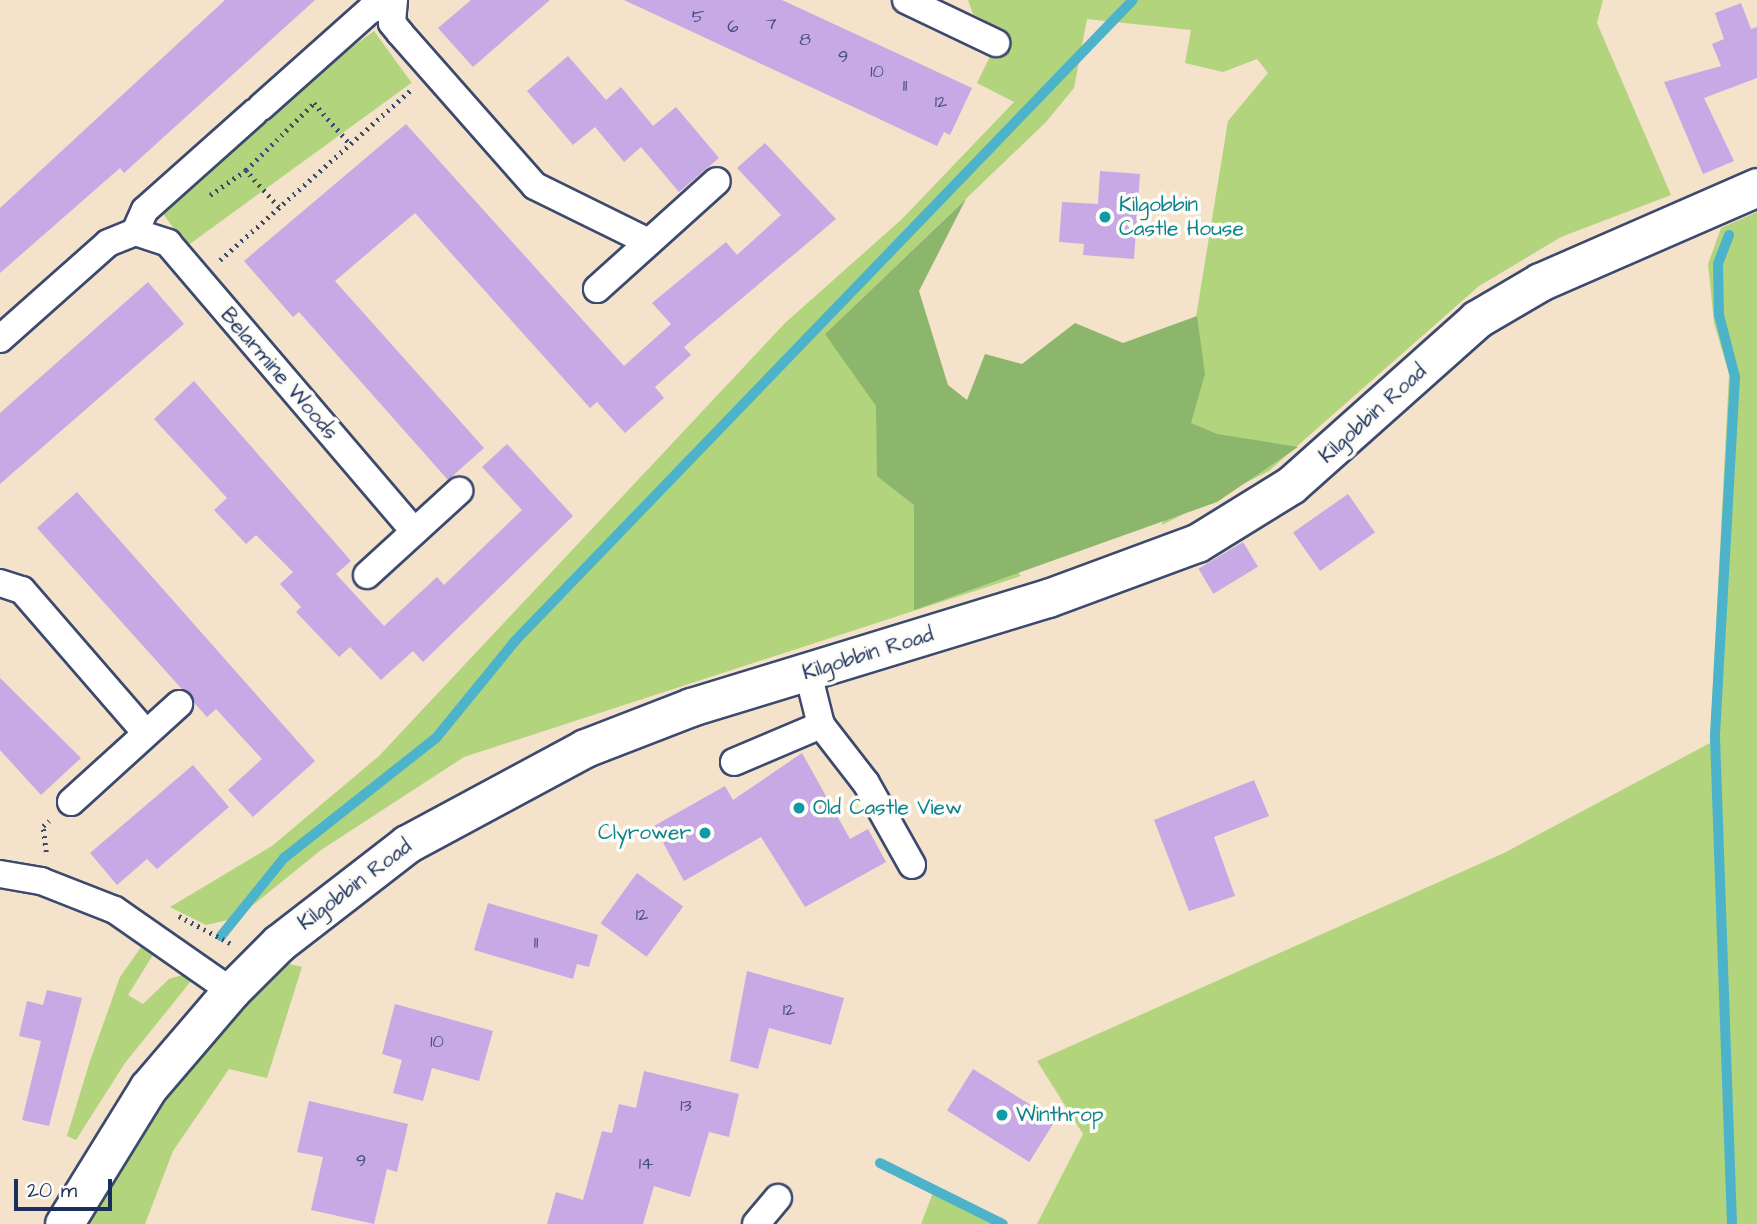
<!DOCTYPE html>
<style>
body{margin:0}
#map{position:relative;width:1757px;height:1224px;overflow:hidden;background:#f4e3ca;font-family:"Architects Daughter",sans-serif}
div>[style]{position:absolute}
.green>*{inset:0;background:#b1d47d;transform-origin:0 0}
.forest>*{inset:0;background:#8cb66c}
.stream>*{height:10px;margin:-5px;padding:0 5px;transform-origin:5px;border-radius:5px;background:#4db3cb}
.building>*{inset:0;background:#c6a9e5;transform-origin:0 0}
.path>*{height:4.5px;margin-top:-2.25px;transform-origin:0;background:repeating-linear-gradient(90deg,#3c4a6e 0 2px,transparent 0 7px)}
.roads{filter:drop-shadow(2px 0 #3c4a6e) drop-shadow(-2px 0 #3c4a6e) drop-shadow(0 2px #3c4a6e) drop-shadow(0 -2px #3c4a6e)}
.street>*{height:26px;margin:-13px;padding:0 13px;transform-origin:13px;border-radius:13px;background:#fff}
.secondary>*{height:37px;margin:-18.5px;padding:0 18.5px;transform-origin:18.5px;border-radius:18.5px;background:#fff}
.dots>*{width:19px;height:19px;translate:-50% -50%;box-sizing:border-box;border:4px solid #fdfcf7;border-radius:50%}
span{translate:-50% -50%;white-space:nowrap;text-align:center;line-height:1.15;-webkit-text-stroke:7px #fdfcf7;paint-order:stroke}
.number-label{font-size:18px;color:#464e80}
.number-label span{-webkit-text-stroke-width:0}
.culture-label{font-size:21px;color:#0d838f}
.left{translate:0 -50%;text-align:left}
.right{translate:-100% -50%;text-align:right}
.street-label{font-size:21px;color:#1b2f5e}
.scale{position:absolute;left:14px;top:1179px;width:98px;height:32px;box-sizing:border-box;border:4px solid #1b2f5e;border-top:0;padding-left:9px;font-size:21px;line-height:24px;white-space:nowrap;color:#1b2f5e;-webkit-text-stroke:5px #fdfcf7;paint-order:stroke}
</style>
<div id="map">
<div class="green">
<i style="clip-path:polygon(968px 0,1603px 0,1597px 23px,1671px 195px,1561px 237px,1479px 286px,1269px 471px,1162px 525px,1228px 121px,1268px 73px,1257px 59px,1223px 72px,1185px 63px,1191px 30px,1087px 19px,1074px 88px,1046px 122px,825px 334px,1021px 576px,464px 757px,321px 850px,237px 918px,206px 925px,170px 907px,272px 846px,379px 756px,785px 323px,902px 219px,1014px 102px,977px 83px,1003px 30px,973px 14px)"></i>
<i style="left:374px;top:31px;width:64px;height:278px;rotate:54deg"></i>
<i style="clip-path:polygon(1757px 212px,1757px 1224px,1037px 1224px,1083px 1134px,1037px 1061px,1504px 853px,1710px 743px,1729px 374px,1714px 323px,1708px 264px,1721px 228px)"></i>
<i style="clip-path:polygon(149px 936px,158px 947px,128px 995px,143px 1004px,169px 979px,182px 975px,191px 981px,125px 1063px,76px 1140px,67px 1136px,89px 1064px,120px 977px)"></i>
<i style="clip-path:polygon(286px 963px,302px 967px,267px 1078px,229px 1069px,173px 1151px,145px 1224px,84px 1224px,140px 1130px,202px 1048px)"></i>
<i style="clip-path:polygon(934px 1190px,999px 1224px,921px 1224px)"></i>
</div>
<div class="forest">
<i style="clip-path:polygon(966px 199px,919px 291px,948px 385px,967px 400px,985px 354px,1022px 364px,1075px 323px,1123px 343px,1197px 316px,1205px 374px,1191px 423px,1217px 434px,1298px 447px,1217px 502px,914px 610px,914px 505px,877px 476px,876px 406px,825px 334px)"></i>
</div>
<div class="stream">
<i style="left:1729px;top:235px;width:31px;rotate:111deg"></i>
<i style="left:1718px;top:264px;width:51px;rotate:88.9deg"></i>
<i style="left:1719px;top:315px;width:64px;rotate:75.5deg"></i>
<i style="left:1735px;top:377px;width:361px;rotate:93.2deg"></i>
<i style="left:1715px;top:737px;width:487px;rotate:88deg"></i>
<i style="left:221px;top:936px;width:100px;rotate:-51.1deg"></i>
<i style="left:284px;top:858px;width:194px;rotate:-38.3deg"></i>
<i style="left:436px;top:738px;width:125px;rotate:-50.8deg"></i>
<i style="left:515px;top:641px;width:890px;rotate:-46.05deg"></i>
<i style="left:880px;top:1163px;width:137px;rotate:26.4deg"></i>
</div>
<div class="building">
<i style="clip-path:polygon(225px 0,315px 0,124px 173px,120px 168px,0 273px,0 208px)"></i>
<i style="clip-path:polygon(471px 0,550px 0,473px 67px,438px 28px)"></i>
<i style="clip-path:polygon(624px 0,782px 0,972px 88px,950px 135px,944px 132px,937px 146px)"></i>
<i style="clip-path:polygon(1741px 3px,1751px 29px,1757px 27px,1757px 78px,1704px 98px,1734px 161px,1703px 174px,1664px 82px,1721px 66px,1712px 44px,1724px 39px,1715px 13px)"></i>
<i style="clip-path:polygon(568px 56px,606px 100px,621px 87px,653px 126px,676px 107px,719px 158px,679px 192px,641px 147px,624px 162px,595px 127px,573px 145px,527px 91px)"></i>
<i style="clip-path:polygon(406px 124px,624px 366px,671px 324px,652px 303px,726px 242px,737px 255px,781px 215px,737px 168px,765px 143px,836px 219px,684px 347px,691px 355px,655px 387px,664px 398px,625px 433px,597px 402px,590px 408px,415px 213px,335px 281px,484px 448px,448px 480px,299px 312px,293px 317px,244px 261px)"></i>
<i style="clip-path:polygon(1100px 171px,1140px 174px,1134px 259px,1083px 255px,1084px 244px,1059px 242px,1062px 202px,1098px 204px)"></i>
<i style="clip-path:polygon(148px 282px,184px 324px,0 484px,0 413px)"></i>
<i style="clip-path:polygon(194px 381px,351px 561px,336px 574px,384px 626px,437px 577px,444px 585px,522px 510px,482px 467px,507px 444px,573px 516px,423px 662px,413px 651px,381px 680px,350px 647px,339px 657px,296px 612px,301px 607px,280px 584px,293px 572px,256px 535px,246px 544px,214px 510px,227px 498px,154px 419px)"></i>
<i style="clip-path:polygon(77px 492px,315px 761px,253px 817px,228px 790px,262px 759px,216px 709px,207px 717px,37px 528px)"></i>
<i style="left:1348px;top:494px;width:47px;height:67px;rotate:55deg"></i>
<i style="left:1243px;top:542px;width:29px;height:52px;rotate:59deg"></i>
<i style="clip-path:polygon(0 678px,81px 758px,41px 795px,0 750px)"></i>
<i style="clip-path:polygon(802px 753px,850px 839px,868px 829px,886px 862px,805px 907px,761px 837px,684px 881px,654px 826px,725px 786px,733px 800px)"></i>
<i style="clip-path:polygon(193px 765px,229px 807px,157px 869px,147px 859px,117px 885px,90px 853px)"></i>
<i style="clip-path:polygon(1254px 780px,1269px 816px,1214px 837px,1235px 896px,1189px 911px,1154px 820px)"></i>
<i style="left:637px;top:873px;width:57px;height:62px;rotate:36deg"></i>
<i style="clip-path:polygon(488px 903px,598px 935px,589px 967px,577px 964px,573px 979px,474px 950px)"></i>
<i style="clip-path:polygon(747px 971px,844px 998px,831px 1045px,769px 1028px,758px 1069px,730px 1061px)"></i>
<i style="clip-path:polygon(47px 990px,82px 998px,49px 1126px,22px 1120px,41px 1041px,19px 1036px,27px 1001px,43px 1005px)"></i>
<i style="clip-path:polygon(395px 1004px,493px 1031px,479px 1081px,432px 1068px,423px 1101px,393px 1093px,402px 1060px,382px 1054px)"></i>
<i style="left:973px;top:1069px;width:97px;height:49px;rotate:32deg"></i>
<i style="clip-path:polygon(644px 1071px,739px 1094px,729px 1137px,709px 1132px,690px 1197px,654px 1186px,643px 1224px,547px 1224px,556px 1192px,583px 1200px,602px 1131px,612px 1133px,619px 1104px,636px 1108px)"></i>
<i style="clip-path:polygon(309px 1101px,408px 1124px,397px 1172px,387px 1169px,374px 1224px,311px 1210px,323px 1157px,297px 1152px)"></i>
</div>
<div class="path">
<i style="left:314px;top:103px;width:55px;rotate:48.7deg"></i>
<i style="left:245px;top:169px;width:51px;rotate:48.2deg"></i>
<i style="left:210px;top:195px;width:44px;rotate:-34.8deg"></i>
<i style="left:246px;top:170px;width:94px;rotate:-44.6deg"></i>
<i style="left:220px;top:260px;width:257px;rotate:-41.7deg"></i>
<i style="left:46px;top:852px;width:26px;rotate:-97deg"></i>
<i style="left:43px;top:826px;width:8px;rotate:-40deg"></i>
<i style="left:179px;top:916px;width:58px;rotate:27.9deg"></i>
</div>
<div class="roads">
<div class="street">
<i style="left:394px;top:0;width:23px;rotate:95deg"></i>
<i style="left:392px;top:23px;width:13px;rotate:51deg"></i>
<i style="left:400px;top:33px;width:204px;rotate:48.6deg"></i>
<i style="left:535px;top:186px;width:127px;rotate:26.2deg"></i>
<i style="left:906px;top:0;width:100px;rotate:25.5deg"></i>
<i style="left:261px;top:107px;width:147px;rotate:-41.7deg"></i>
<i style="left:371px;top:9px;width:21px;rotate:-8deg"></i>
<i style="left:135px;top:232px;width:35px;rotate:18deg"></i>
<i style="left:168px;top:243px;width:379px;rotate:49.5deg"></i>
<i style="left:597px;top:289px;width:161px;rotate:-42deg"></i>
<i style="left:0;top:339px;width:144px;rotate:-41.6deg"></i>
<i style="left:108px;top:243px;width:29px;rotate:-22deg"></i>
<i style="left:135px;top:232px;width:24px;rotate:-66deg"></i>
<i style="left:145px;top:210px;width:146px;rotate:-41.7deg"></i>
<i style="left:367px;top:575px;width:125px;rotate:-42.4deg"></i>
<i style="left:0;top:583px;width:23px;rotate:18deg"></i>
<i style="left:22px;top:590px;width:189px;rotate:49.1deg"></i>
<i style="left:808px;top:673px;width:54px;rotate:76deg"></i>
<i style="left:821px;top:725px;width:73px;rotate:52.2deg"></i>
<i style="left:866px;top:783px;width:94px;rotate:60.7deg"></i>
<i style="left:734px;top:762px;width:95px;rotate:-23deg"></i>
<i style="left:71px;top:802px;width:146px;rotate:-42.2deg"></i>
<i style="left:0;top:874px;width:42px;rotate:9.7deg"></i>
<i style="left:41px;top:881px;width:79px;rotate:21.4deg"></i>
<i style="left:115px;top:910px;width:141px;rotate:34.9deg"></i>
<i style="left:756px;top:1224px;width:34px;rotate:-50deg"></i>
</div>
<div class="secondary">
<i style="left:64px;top:1224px;width:160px;rotate:-58.3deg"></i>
<i style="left:148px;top:1088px;width:128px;rotate:-49.4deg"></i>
<i style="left:231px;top:991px;width:68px;rotate:-45deg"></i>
<i style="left:279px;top:943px;width:162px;rotate:-37.7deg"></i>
<i style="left:407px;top:844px;width:202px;rotate:-28.3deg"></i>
<i style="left:585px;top:748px;width:114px;rotate:-21.1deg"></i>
<i style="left:691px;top:707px;width:373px;rotate:-17deg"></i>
<i style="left:1048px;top:598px;width:159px;rotate:-20.3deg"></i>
<i style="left:1197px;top:543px;width:110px;rotate:-31.7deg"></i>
<i style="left:1291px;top:485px;width:249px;rotate:-41.7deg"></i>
<i style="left:1477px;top:319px;width:73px;rotate:-30.4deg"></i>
<i style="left:1540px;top:282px;width:237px;rotate:-23.6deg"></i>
</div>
</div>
<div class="dots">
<i style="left:1105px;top:217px;background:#0f9aa8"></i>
<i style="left:799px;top:808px;background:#0f9aa8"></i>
<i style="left:705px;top:833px;background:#0f9aa8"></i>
<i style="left:1002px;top:1115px;background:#0f9aa8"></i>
</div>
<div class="number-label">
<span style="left:698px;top:17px">5</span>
<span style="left:771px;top:24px">7</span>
<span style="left:733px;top:27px">6</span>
<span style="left:805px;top:40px">8</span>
<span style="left:843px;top:57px">9</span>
<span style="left:877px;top:72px">10</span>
<span style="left:905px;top:86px">11</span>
<span style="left:941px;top:102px">12</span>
<span style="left:642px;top:915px">12</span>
<span style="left:536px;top:943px">11</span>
<span style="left:789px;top:1010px">12</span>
<span style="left:437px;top:1042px">10</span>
<span style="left:686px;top:1106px">13</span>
<span style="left:361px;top:1161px">9</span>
<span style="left:646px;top:1164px">14</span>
</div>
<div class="culture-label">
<span class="left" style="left:1119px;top:217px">Kilgobbin<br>Castle House</span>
<span class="left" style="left:813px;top:808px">Old Castle View</span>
<span class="right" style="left:691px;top:833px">Clyrower</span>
<span class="left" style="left:1016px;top:1115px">Winthrop</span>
</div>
<div class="street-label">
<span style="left:279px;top:374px;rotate:49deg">Belarmine Woods</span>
<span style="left:1373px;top:414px;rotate:-42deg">Kilgobbin Road</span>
<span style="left:868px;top:654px;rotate:-17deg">Kilgobbin Road</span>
<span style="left:355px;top:885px;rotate:-37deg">Kilgobbin Road</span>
</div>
<div class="scale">20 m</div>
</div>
